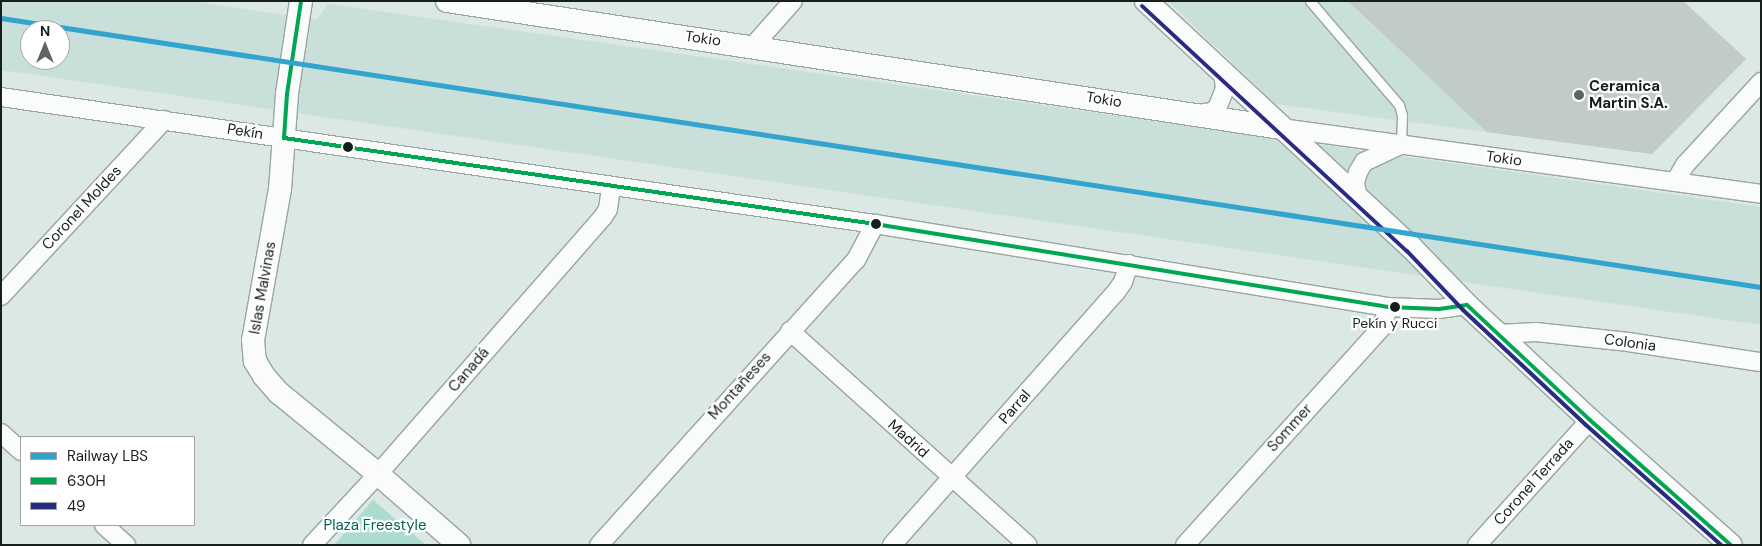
<!DOCTYPE html>
<meta charset="utf-8">
<style>
body{margin:0}
#map{position:relative;width:1762px;height:546px;overflow:hidden;background:#dbe8e4;font-family:"DM Sans",sans-serif}
div>[style]{position:absolute}
.built>*{inset:0;background:#c9dfd9}
.green>*{inset:0;background:#acdbcf}
.building>*{inset:0;background:#c1cbc7}
.roads{filter:drop-shadow(1px 0 #9aa4a1) drop-shadow(-1px 0 #9aa4a1) drop-shadow(0 1px #9aa4a1) drop-shadow(0 -1px #9aa4a1)}
.service>*{height:9px;margin:-4.5px;padding:0 4.5px;transform-origin:4.5px;border-radius:4.5px;background:#fafcfb}
.minor>*{height:18px;margin:-9px;padding:0 9px;transform-origin:9px;border-radius:9px;background:#fafcfb}
.tertiary>*{height:22px;margin:-11px;padding:0 11px;transform-origin:11px;border-radius:11px;background:#fafcfb}
.bus-1>*{height:4px;margin:-2px;padding:0 2px;transform-origin:2px;border-radius:2px;background:#00a651}
.bus-2>*{height:4px;margin:-2px;padding:0 2px;transform-origin:2px;border-radius:2px;background:#292a83}
.rail-1>*{height:5px;margin:-2.5px;padding:0 2.5px;transform-origin:2.5px;border-radius:2.5px;background:#32a4ce}
.dots>*{width:14px;height:14px;translate:-50% -50%;box-sizing:border-box;border:2px solid #fff;border-radius:50%}
span{translate:-50% -50%;white-space:nowrap;text-align:center;line-height:1.15;-webkit-text-stroke:4.5px #fff;paint-order:stroke}
.bus-label{font-size:14px;color:#171f1d}
.street-label{font-size:15px;color:#171f1d}
.poi-label{font-size:15px;color:#171f1d;font-weight:700}
.left{translate:0 -50%;text-align:left}
.park-label{font-size:15px;color:#065}
.frame{position:absolute;inset:0;border:2px solid #171f1d;pointer-events:none}
.legend{position:absolute;left:20px;top:436px;width:175px;height:90px;box-sizing:border-box;background:#fff;border:1px solid #a2a5a5;margin:0;padding:6px 9px;list-style:none;font-size:15px;color:#171f1d}
.legend li{display:flex;align-items:center;gap:10px;height:25px}
.legend b{width:25px;border:1px solid #a2a5a5}
.north{position:absolute;left:20px;top:20px;width:50px;height:50px;box-sizing:border-box;background:#fff;border:1px solid #a2a5a5;border-radius:50%;rotate:0deg;font-size:14px;font-weight:700;line-height:20px;text-align:center;color:#171f1d}
.north::after{content:'';display:block;margin:auto;width:18px;height:22px;background:#5c6563;clip-path:polygon(50% 0,100% 100%,50% 72%,0 100%)}
</style>
<div id="map">
<div class="built">
<i style="clip-path:polygon(evenodd,1px 1px,191px 1px,317px 20px,328px 4px,1761px 207px,1761px 325px,1px 70px,1px 1px,30px 30px,60px 30px,60px 60px,30px 60px,30px 30px)"></i>
<i style="clip-path:polygon(1168px 1px,1683px 1px,1746px 59px,1652px 154px,1275px 104px)"></i>
</div>
<div class="green">
<i style="clip-path:polygon(373px 500px,426px 545px,334px 545px)"></i>
</div>
<div class="building">
<i style="clip-path:polygon(1348px 1px,1683px 1px,1746px 59px,1652px 154px,1487px 132px)"></i>
</div>
<div class="roads">
<div class="service">
<i style="left:1310px;top:1px;width:137px;rotate:49.4deg"></i>
<i style="left:1399px;top:105px;width:10px;rotate:73deg"></i>
<i style="left:1402px;top:115px;width:31px;rotate:92deg"></i>
</div>
<div class="minor">
<i style="left:753px;top:46px;width:60px;rotate:-48.4deg"></i>
<i style="left:1px;top:97px;width:883px;rotate:8.27deg"></i>
<i style="left:875px;top:224px;width:520px;rotate:9.19deg"></i>
<i style="left:1388px;top:307px;width:51px;rotate:2.2deg"></i>
<i style="left:1439px;top:309px;width:28px;rotate:-8deg"></i>
<i style="left:1197px;top:114px;width:16px;rotate:-7deg"></i>
<i style="left:1213px;top:112px;width:8px;rotate:-50deg"></i>
<i style="left:1218px;top:106px;width:18px;rotate:-68deg"></i>
<i style="left:1225px;top:89px;width:16px;rotate:-97deg"></i>
<i style="left:1281px;top:128px;width:485px;rotate:7.8deg"></i>
<i style="left:1675px;top:182px;width:20px;rotate:-60deg"></i>
<i style="left:1685px;top:165px;width:113px;rotate:-47.5deg"></i>
<i style="left:1358px;top:199px;width:16px;rotate:-101deg"></i>
<i style="left:1355px;top:183px;width:11px;rotate:-75deg"></i>
<i style="left:1358px;top:172px;width:12px;rotate:-59deg"></i>
<i style="left:1364px;top:162px;width:38px;rotate:-25deg"></i>
<i style="left:1px;top:296px;width:240px;rotate:-47.2deg"></i>
<i style="left:790px;top:331px;width:320px;rotate:42deg"></i>
<i style="left:1498px;top:334px;width:38px;rotate:-3deg"></i>
<i style="left:1536px;top:332px;width:93px;rotate:6.2deg"></i>
<i style="left:1628px;top:342px;width:134px;rotate:8.6deg"></i>
<i style="left:1px;top:433px;width:27px;rotate:42deg"></i>
<i style="left:104px;top:525px;width:30px;rotate:42deg"></i>
<i style="left:312px;top:545px;width:97px;rotate:-47.1deg"></i>
<i style="left:378px;top:474px;width:342px;rotate:-48.8deg"></i>
<i style="left:603px;top:217px;width:9px;rotate:-58deg"></i>
<i style="left:608px;top:209px;width:22px;rotate:-82deg"></i>
<i style="left:599px;top:545px;width:384px;rotate:-48deg"></i>
<i style="left:856px;top:260px;width:41px;rotate:-62.2deg"></i>
<i style="left:892px;top:545px;width:338px;rotate:-48.5deg"></i>
<i style="left:1116px;top:292px;width:12px;rotate:-55deg"></i>
<i style="left:1123px;top:282px;width:19px;rotate:-72deg"></i>
<i style="left:1185px;top:545px;width:294px;rotate:-47.9deg"></i>
<i style="left:1382px;top:327px;width:21px;rotate:-73deg"></i>
<i style="left:1477px;top:545px;width:169px;rotate:-47.9deg"></i>
</div>
<div class="tertiary">
<i style="left:301px;top:1px;width:94px;rotate:98.6deg"></i>
<i style="left:287px;top:94px;width:95px;rotate:94.2deg"></i>
<i style="left:280px;top:189px;width:153px;rotate:100.1deg"></i>
<i style="left:253px;top:340px;width:21px;rotate:85deg"></i>
<i style="left:255px;top:361px;width:17px;rotate:59deg"></i>
<i style="left:264px;top:376px;width:23px;rotate:49deg"></i>
<i style="left:279px;top:393px;width:128px;rotate:39.3deg"></i>
<i style="left:378px;top:474px;width:108px;rotate:41.2deg"></i>
<i style="left:447px;top:1px;width:844px;rotate:8.66deg"></i>
<i style="left:1146px;top:1px;width:362px;rotate:42.9deg"></i>
<i style="left:1411px;top:247px;width:81px;rotate:46deg"></i>
<i style="left:1467px;top:305px;width:168px;rotate:43.1deg"></i>
<i style="left:1590px;top:420px;width:188px;rotate:41.6deg"></i>
</div>
</div>
<div class="bus-1">
<i style="left:284px;top:138px;width:597px;rotate:8.28deg"></i>
<i style="left:875px;top:224px;width:520px;rotate:9.19deg"></i>
<i style="left:1388px;top:307px;width:51px;rotate:2.2deg"></i>
<i style="left:1439px;top:309px;width:28px;rotate:-8deg"></i>
<i style="left:284px;top:138px;width:44px;rotate:-86.1deg"></i>
<i style="left:287px;top:94px;width:94px;rotate:-81.4deg"></i>
<i style="left:1467px;top:305px;width:168px;rotate:43.1deg"></i>
<i style="left:1590px;top:420px;width:188px;rotate:41.6deg"></i>
</div>
<div class="bus-2">
<i style="left:1142px;top:6px;width:361px;rotate:42.8deg"></i>
<i style="left:1407px;top:251px;width:81px;rotate:46.5deg"></i>
<i style="left:1463px;top:310px;width:168px;rotate:43.1deg"></i>
<i style="left:1586px;top:425px;width:181px;rotate:41.6deg"></i>
</div>
<div class="rail-1">
<i style="left:1px;top:18px;width:1780px;rotate:8.69deg"></i>
</div>
<div class="dots">
<i style="left:1579px;top:95px;background:#5c6563"></i>
<i style="left:348px;top:147px;background:#171f1d"></i>
<i style="left:876px;top:224px;background:#171f1d"></i>
<i style="left:1395px;top:307px;background:#171f1d"></i>
</div>
<div class="bus-label">
<span style="left:1395px;top:323px">Pekín y Rucci</span>
</div>
<div class="street-label">
<span style="left:703px;top:39px;rotate:8deg">Tokio</span>
<span style="left:1104px;top:100px;rotate:9deg">Tokio</span>
<span style="left:245px;top:132px;rotate:9deg">Pekín</span>
<span style="left:1504px;top:159px;rotate:8deg">Tokio</span>
<span style="left:82px;top:208px;rotate:-47deg">Coronel Moldes</span>
<span style="left:263px;top:288px;rotate:-80deg">Islas Malvinas</span>
<span style="left:1630px;top:343px;rotate:8deg">Colonia</span>
<span style="left:469px;top:370px;rotate:-49deg">Canadá</span>
<span style="left:740px;top:386px;rotate:-48deg">Montañeses</span>
<span style="left:1015px;top:407px;rotate:-49deg">Parral</span>
<span style="left:1290px;top:428px;rotate:-48deg">Sommer</span>
<span style="left:908px;top:439px;rotate:42deg">Madrid</span>
<span style="left:1534px;top:482px;rotate:-48deg">Coronel Terrada</span>
</div>
<div class="poi-label">
<span class="left" style="left:1589px;top:95px">Ceramica<br>Martin S.A.</span>
</div>
<div class="park-label">
<span style="left:375px;top:526px">Plaza Freestyle</span>
</div>
<div class="frame"></div>
<ul class="legend">
<li><b style="height:6px;background:#32a4ce"></b>Railway LBS</li>
<li><b style="height:6px;background:#00a651"></b>630H</li>
<li><b style="height:6px;background:#292a83"></b>49</li>
</ul>
<div class="north">N</div>
</div>
